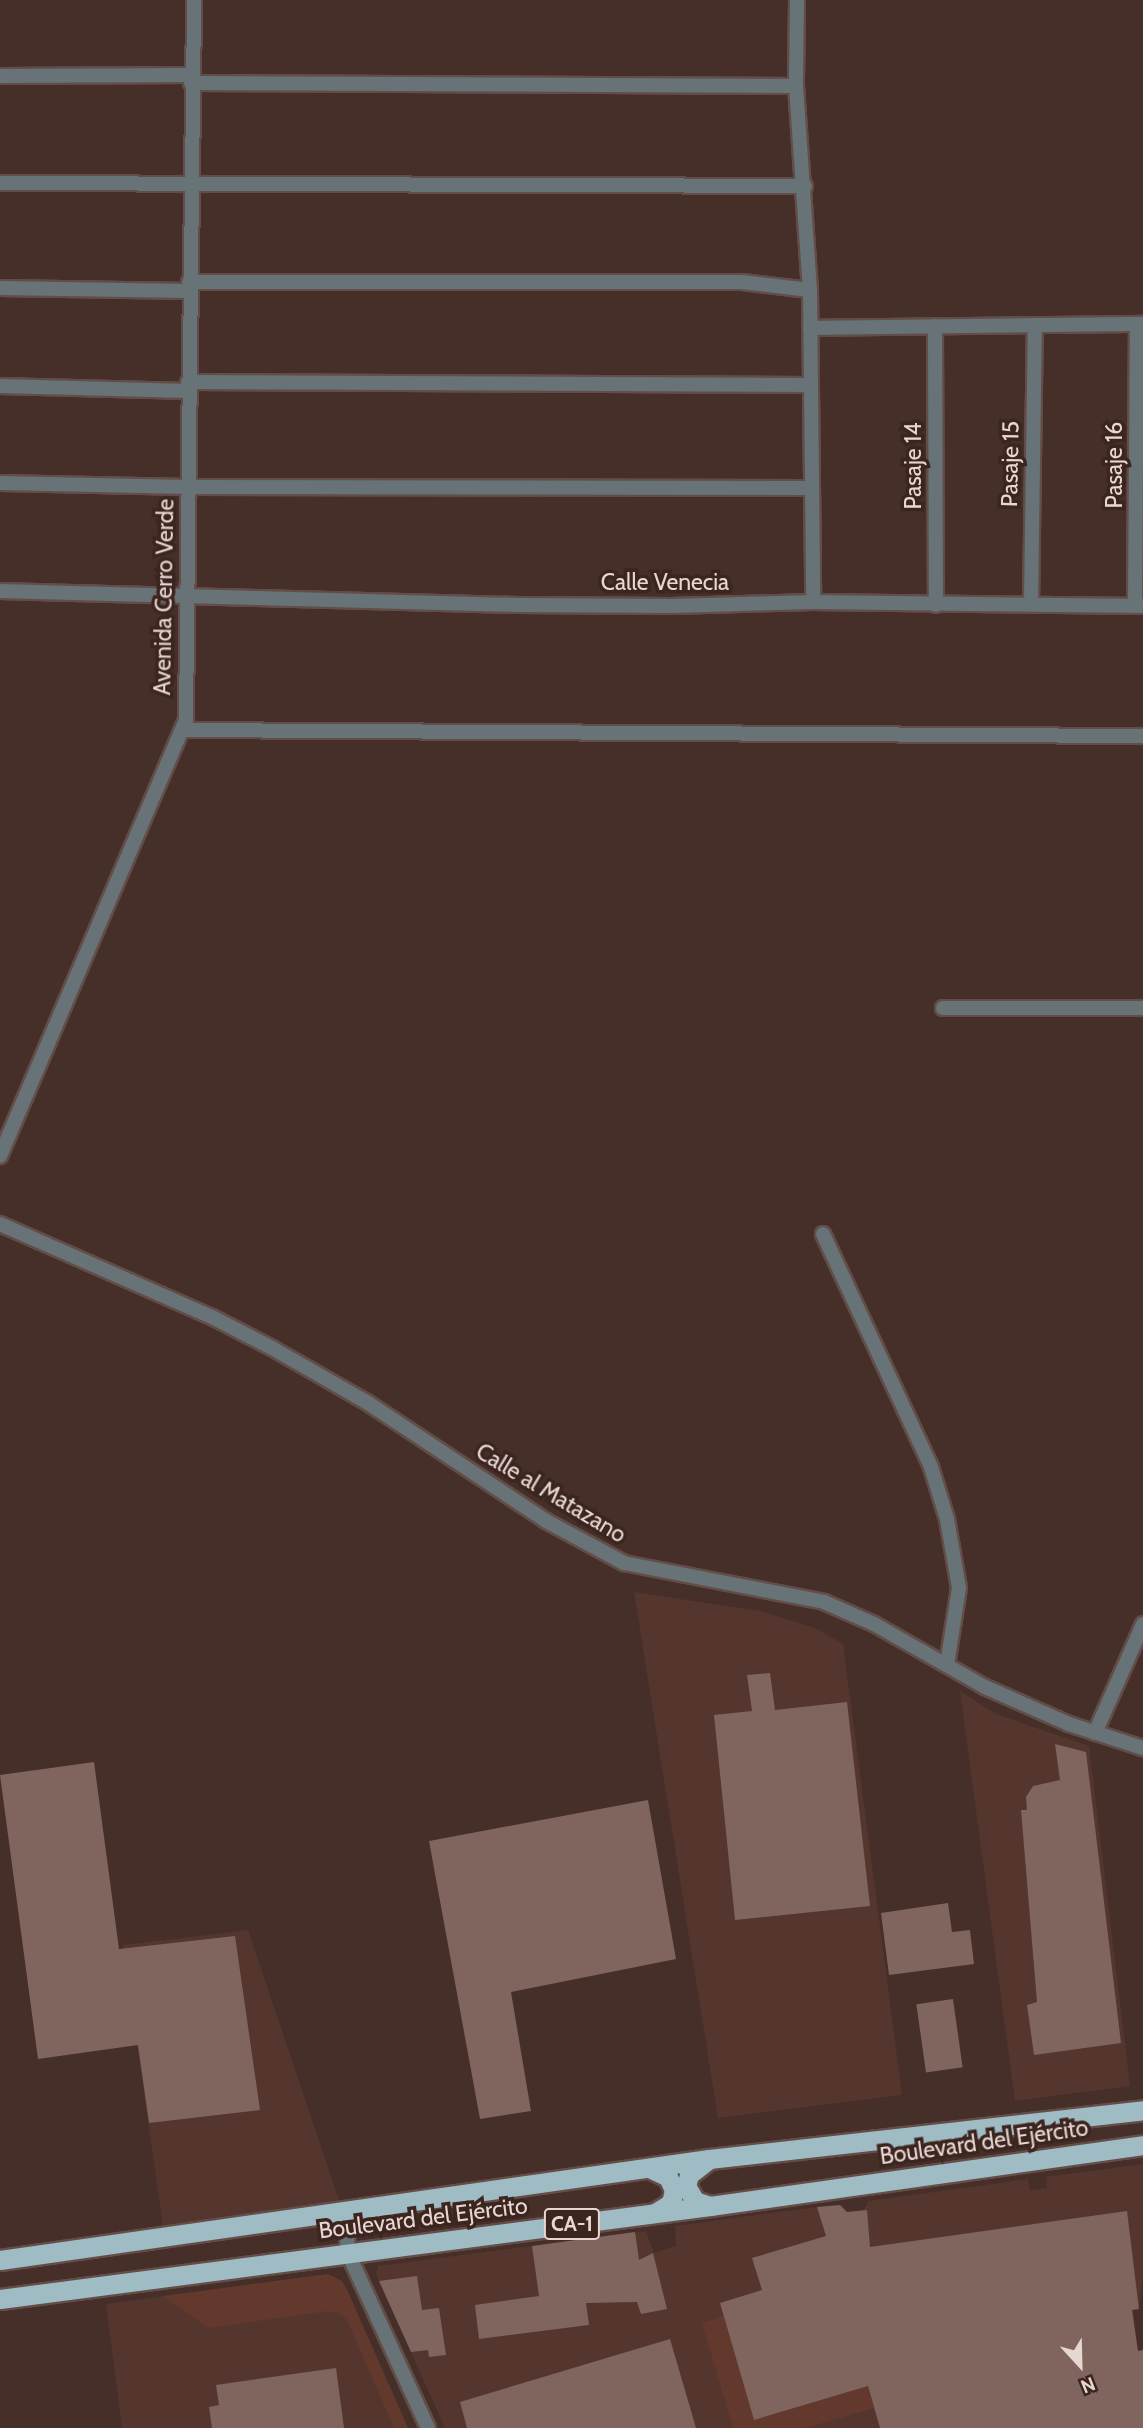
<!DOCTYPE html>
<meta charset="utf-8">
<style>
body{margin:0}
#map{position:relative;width:1143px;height:2428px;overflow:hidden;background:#462f29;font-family:Cabin,sans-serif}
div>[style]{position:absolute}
.built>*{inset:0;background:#54362e}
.green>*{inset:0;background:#63382d}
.building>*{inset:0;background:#7f655e;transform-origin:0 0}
.roads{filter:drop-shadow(2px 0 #634d48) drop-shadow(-2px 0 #634d48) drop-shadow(0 2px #634d48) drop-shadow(0 -2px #634d48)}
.minor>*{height:14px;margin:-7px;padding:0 7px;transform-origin:7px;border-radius:7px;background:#677377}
.tertiary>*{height:14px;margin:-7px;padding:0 7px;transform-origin:7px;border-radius:7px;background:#677377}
.trunk>*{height:19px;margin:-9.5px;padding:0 9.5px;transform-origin:9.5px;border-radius:9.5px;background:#9fbbc4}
span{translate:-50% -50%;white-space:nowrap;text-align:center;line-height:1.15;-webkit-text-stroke:7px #3c251f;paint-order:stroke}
.shield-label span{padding:2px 5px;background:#3c251f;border:2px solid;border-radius:5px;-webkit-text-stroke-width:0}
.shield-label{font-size:21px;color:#e7d7d3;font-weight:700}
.street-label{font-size:23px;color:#e7d7d3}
.north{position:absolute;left:1045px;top:2330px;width:70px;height:70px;-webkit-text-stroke:5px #3c251f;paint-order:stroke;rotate:158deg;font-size:19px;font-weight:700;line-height:28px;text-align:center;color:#e7d7d3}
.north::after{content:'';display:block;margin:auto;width:24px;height:32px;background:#e7d7d3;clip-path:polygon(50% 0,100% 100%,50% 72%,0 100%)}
</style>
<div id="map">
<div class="built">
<i style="clip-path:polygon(634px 1592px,760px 1611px,815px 1628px,843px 1644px,902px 2095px,718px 2118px)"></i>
<i style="clip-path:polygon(960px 1691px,996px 1714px,1089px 1746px,1130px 2086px,1015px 2101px)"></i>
<i style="clip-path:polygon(248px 1930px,340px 2203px,163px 2226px,123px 1945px)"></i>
<i style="clip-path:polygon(1143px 2164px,1143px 2276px,1139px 2309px,1133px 2310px,1136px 2339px,990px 2358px,864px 2370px,880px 2428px,445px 2428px,376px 2274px,378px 2266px,646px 2231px,654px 2253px,676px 2246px,675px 2226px,817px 2207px,847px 2212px,863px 2211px,868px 2201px,1028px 2179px,1030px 2190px,1047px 2188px,1046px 2177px)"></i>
<i style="clip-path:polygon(328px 2274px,342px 2281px,348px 2292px,408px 2428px,122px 2428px,106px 2304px)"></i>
</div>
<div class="green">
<i style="clip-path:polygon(328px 2274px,342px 2281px,348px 2292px,408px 2428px,394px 2428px,347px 2320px,339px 2313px,328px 2311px,208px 2328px,163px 2296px)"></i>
<i style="clip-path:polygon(724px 2316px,754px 2420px,868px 2386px,874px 2408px,805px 2428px,733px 2428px,702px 2323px)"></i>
</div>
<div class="building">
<i style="clip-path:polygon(770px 1673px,775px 1710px,847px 1702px,870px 1906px,735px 1920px,714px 1715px,752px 1711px,747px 1675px)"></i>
<i style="clip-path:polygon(1055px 1744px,1086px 1752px,1121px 2043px,1034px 2055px,1027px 2005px,1037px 2002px,1021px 1810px,1027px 1810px,1026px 1797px,1033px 1786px,1060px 1780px)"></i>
<i style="clip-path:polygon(94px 1762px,119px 1949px,235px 1936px,260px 2110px,149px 2123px,138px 2045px,38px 2059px,0 1775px)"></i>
<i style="clip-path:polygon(648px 1800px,676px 1959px,511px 1992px,531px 2111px,480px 2119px,429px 1841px)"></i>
<i style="clip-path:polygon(948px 1903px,952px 1932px,970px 1930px,974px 1964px,889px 1975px,881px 1913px)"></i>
<i style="left:953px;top:1999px;width:69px;height:37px;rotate:82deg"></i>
<i style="clip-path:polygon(840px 2205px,847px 2212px,867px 2210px,870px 2247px,1127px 2211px,1139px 2309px,1132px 2310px,1138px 2351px,1143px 2350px,1143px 2428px,880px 2428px,868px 2386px,754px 2420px,720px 2303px,762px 2290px,752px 2258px,826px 2236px,817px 2207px)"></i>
<i style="clip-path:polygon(635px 2232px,639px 2260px,653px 2253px,667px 2309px,641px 2314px,637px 2302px,586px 2303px,589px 2325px,479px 2339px,475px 2305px,539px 2296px,532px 2246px)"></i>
<i style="clip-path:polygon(417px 2276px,422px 2310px,439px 2308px,446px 2355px,429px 2357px,428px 2350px,411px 2352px,379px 2281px)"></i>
<i style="clip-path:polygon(670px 2339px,696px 2428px,467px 2428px,460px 2402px)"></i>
<i style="clip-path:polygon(336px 2368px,344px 2428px,212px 2428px,209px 2407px,219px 2405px,216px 2385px)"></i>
</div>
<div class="roads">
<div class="minor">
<i style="left:797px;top:0;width:86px;rotate:90.7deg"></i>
<i style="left:796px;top:86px;width:204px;rotate:86.1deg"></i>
<i style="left:810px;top:290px;width:312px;rotate:89.4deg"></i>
<i style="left:0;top:76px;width:191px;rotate:-0.3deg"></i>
<i style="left:191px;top:83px;width:605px;rotate:0.28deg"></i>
<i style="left:0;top:183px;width:805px;rotate:0.21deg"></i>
<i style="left:189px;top:282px;width:553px"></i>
<i style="left:742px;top:282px;width:68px;rotate:6.7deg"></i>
<i style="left:0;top:288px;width:189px;rotate:0.9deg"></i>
<i style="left:935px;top:326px;width:279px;rotate:89.8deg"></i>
<i style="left:810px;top:328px;width:333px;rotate:-0.7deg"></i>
<i style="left:188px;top:382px;width:622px;rotate:0.28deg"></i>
<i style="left:0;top:386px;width:188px;rotate:1.5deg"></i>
<i style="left:0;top:483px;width:188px;rotate:1.2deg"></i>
<i style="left:188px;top:487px;width:622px;rotate:0.09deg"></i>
<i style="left:0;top:591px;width:519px;rotate:1.55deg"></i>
<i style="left:519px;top:605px;width:152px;rotate:0.4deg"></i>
<i style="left:671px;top:606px;width:142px;rotate:-1.6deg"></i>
<i style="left:813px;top:602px;width:330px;rotate:0.7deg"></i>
<i style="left:1031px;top:604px;width:279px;rotate:-89.2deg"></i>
<i style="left:1135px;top:605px;width:281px;rotate:-89.6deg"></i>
<i style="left:182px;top:730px;width:961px;rotate:0.36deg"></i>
<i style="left:943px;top:1008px;width:200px"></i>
<i style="left:0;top:1156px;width:474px;rotate:-66.9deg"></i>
<i style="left:186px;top:720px;width:720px;rotate:-89.36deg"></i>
<i style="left:823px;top:1234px;width:257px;rotate:65.1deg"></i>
<i style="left:931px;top:1467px;width:54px;rotate:72.9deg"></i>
<i style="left:947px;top:1519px;width:70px;rotate:80.1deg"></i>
<i style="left:959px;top:1588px;width:78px;rotate:98.9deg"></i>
<i style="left:1095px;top:1733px;width:119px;rotate:-66.2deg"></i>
</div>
<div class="tertiary">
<i style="left:0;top:1224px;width:232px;rotate:23.7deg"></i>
<i style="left:212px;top:1317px;width:68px;rotate:27.3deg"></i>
<i style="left:272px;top:1348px;width:111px;rotate:29.8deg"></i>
<i style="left:368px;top:1403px;width:214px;rotate:33.5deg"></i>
<i style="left:546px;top:1521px;width:89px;rotate:28.3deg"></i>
<i style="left:624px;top:1563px;width:204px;rotate:11deg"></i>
<i style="left:824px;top:1602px;width:55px;rotate:23.7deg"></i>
<i style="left:874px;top:1624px;width:128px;rotate:29.6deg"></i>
<i style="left:985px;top:1687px;width:92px;rotate:23.8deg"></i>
<i style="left:1069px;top:1724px;width:78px;rotate:18deg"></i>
<i style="left:348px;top:2211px;width:40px;rotate:91.4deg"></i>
<i style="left:347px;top:2251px;width:195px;rotate:65.4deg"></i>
</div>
<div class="trunk">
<i style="left:708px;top:2160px;width:24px;rotate:142deg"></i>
<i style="left:689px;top:2175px;width:11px;rotate:105deg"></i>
<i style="left:686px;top:2186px;width:17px;rotate:59deg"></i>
<i style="left:695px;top:2201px;width:16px;rotate:18deg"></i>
<i style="left:649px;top:2168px;width:21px;rotate:25deg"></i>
<i style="left:668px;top:2177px;width:14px;rotate:65deg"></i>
<i style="left:674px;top:2190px;width:13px;rotate:103deg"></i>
<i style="left:671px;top:2203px;width:19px;rotate:148deg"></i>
<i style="left:0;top:2260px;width:716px;rotate:-8.11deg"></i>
<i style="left:709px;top:2159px;width:437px;rotate:-6.4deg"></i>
<i style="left:0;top:2299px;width:716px;rotate:-7.46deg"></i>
<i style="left:710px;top:2206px;width:437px;rotate:-8deg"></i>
</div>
</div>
<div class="shield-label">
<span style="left:572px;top:2224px">CA-1</span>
</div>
<div class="street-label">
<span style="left:1010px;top:464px;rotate:-89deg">Pasaje 15</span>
<span style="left:1114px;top:465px;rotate:-90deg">Pasaje 16</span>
<span style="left:913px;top:466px;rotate:-90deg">Pasaje 14</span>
<span style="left:665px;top:582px">Calle Venecia</span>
<span style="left:164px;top:597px;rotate:-89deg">Avenida Cerro Verde</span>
<span style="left:551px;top:1493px;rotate:31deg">Calle al Matazano</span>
<span style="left:984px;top:2142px;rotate:-8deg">Boulevard del Ejército</span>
<span style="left:423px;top:2218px;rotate:-7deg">Boulevard del Ejército</span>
</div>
<div class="north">N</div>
</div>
